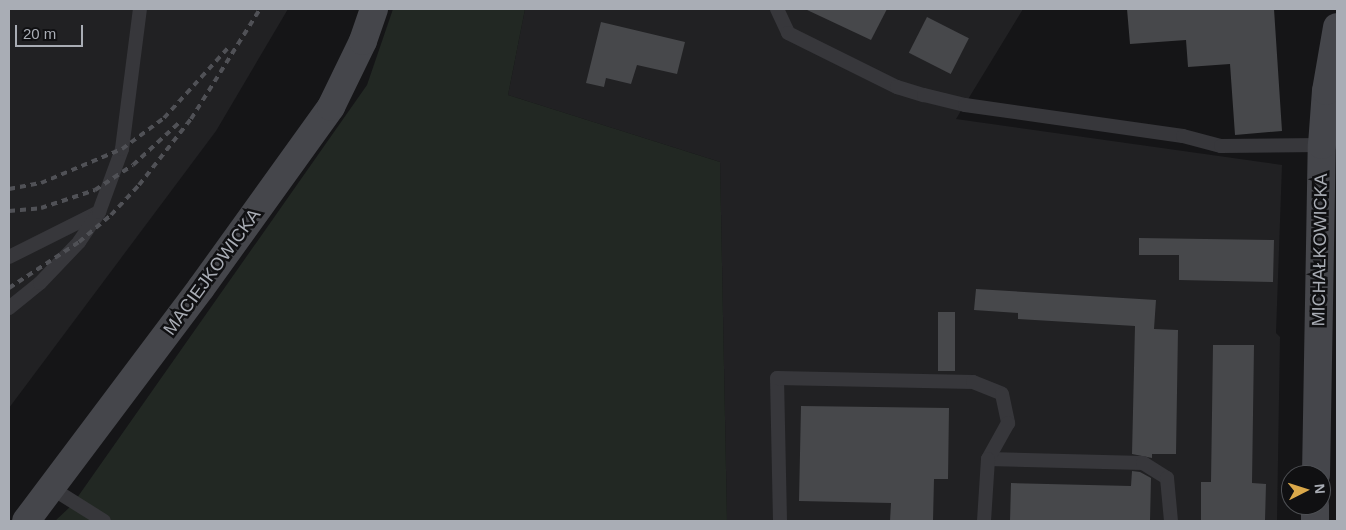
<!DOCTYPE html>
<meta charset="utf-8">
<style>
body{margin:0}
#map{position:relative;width:1346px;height:530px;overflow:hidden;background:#151517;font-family:Arial,sans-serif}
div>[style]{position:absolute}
.built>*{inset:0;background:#212123}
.green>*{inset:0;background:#222823}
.building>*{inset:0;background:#47484b;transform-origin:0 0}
.lane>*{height:14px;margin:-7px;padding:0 7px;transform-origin:7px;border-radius:7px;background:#37373b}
.secondary>*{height:28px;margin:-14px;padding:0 14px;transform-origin:14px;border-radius:14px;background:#45464b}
.rail>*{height:4px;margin-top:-2px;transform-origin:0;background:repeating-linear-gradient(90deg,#505156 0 6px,transparent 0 11px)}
span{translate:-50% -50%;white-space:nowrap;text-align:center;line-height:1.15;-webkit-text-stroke:5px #101012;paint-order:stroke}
.street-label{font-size:18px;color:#a9adb5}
.frame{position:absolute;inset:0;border:10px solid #a9adb5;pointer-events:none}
.north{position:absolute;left:1281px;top:465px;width:50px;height:50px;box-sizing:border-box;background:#101012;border:1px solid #4d4f53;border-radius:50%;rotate:85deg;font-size:14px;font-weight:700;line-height:20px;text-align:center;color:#a9adb5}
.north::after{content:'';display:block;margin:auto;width:18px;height:22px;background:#daa84a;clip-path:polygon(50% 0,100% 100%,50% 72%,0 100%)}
.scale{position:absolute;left:15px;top:25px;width:68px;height:22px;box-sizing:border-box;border:2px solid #a9adb5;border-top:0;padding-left:6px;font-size:15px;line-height:18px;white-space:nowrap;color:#a9adb5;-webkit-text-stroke:4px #101012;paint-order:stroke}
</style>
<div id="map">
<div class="built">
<i style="clip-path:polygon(9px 9px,288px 9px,216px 131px,9px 408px)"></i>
<i style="clip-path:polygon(525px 9px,1023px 9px,956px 119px,1282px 165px,1276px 333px,1280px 337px,1277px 521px,727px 521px,720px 162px,508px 95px)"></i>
</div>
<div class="green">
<i style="clip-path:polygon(393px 9px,525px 9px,508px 95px,720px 162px,727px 521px,55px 521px,72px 505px,367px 85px)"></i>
</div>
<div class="building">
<i style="clip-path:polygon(805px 9px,887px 9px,871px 40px)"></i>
<i style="clip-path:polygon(1127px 9px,1274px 9px,1282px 131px,1235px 135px,1230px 64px,1188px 67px,1186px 40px,1130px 44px)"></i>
<i style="left:927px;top:17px;width:47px;height:40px;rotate:27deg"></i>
<i style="clip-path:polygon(601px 22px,685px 42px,677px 74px,637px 65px,631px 84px,606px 78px,604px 87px,586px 83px)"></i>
<i style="clip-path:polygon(1139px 238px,1274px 240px,1273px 282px,1179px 280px,1179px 255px,1139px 255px)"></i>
<i style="clip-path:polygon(976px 289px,1156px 300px,1154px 329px,1178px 330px,1176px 454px,1152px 454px,1152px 458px,1132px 454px,1135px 326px,1018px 319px,1018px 313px,974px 310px)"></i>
<i style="left:938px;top:312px;width:17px;height:59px"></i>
<i style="clip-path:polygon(1213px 345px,1254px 345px,1252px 483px,1266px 484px,1265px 521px,1201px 521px,1201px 482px,1211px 482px)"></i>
<i style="clip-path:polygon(801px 406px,949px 408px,948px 479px,934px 479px,933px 521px,890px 521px,891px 503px,799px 501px)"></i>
<i style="clip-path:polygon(1132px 471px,1140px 472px,1151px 478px,1150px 521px,1010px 521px,1011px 483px,1131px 486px)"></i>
</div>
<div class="lane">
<i style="left:777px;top:9px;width:26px;rotate:65deg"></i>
<i style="left:788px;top:33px;width:122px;rotate:26.4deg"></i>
<i style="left:897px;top:87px;width:28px;rotate:17deg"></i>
<i style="left:924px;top:95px;width:42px;rotate:13.7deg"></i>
<i style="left:965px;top:105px;width:220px;rotate:8.1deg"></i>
<i style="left:1183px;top:136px;width:39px;rotate:15deg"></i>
<i style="left:1221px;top:146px;width:101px;rotate:-0.6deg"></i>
<i style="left:9px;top:257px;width:101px;rotate:-26.6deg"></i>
<i style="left:9px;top:308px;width:40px;rotate:-39deg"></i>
<i style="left:40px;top:283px;width:57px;rotate:-46.4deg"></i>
<i style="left:79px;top:242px;width:36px;rotate:-56deg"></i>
<i style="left:99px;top:212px;width:67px;rotate:-69.9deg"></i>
<i style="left:122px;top:149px;width:141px;rotate:-82.7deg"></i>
<i style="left:988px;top:459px;width:155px;rotate:1.5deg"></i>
<i style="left:1143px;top:463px;width:28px;rotate:32deg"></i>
<i style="left:1167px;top:478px;width:43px;rotate:84.7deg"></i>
<i style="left:53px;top:489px;width:60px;rotate:32.1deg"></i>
<i style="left:780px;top:521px;width:143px;rotate:-91.2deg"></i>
<i style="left:777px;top:378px;width:196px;rotate:1.2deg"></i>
<i style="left:973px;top:382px;width:31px;rotate:22deg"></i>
<i style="left:1002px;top:394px;width:30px;rotate:78deg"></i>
<i style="left:1008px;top:423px;width:41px;rotate:119.1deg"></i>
<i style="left:988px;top:459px;width:62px;rotate:93.7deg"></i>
</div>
<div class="secondary">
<i style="left:1316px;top:475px;width:330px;rotate:-89deg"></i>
<i style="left:1322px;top:145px;width:54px;rotate:-85.8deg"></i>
<i style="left:1326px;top:91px;width:65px;rotate:-80.2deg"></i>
<i style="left:26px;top:521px;width:291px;rotate:-53.1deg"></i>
<i style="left:201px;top:288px;width:223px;rotate:-54.3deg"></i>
<i style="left:331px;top:107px;width:73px;rotate:-64.1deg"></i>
<i style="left:363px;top:41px;width:34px;rotate:-71deg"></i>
<i style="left:1315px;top:521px;width:16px;rotate:-90deg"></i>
</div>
<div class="rail">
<i style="left:9px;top:189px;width:33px;rotate:-11deg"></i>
<i style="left:41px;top:183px;width:88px;rotate:-22.8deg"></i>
<i style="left:122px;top:149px;width:52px;rotate:-36.4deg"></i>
<i style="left:164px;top:118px;width:95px;rotate:-47.6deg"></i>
<i style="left:9px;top:211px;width:32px;rotate:-5deg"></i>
<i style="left:41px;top:208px;width:57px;rotate:-18.4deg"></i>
<i style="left:95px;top:190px;width:45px;rotate:-33.3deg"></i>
<i style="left:133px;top:165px;width:65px;rotate:-42.5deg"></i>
<i style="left:9px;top:288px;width:84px;rotate:-33.3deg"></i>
<i style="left:79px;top:242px;width:42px;rotate:-40.2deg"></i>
<i style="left:111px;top:215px;width:41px;rotate:-47deg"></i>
<i style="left:139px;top:185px;width:84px;rotate:-51.8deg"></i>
<i style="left:191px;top:119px;width:130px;rotate:-57.9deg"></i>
</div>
<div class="street-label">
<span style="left:1320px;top:250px;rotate:-89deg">MICHAŁKOWICKA</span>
<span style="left:212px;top:272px;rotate:-54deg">MACIEJKOWICKA</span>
</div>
<div class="frame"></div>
<div class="north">N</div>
<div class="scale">20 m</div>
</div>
